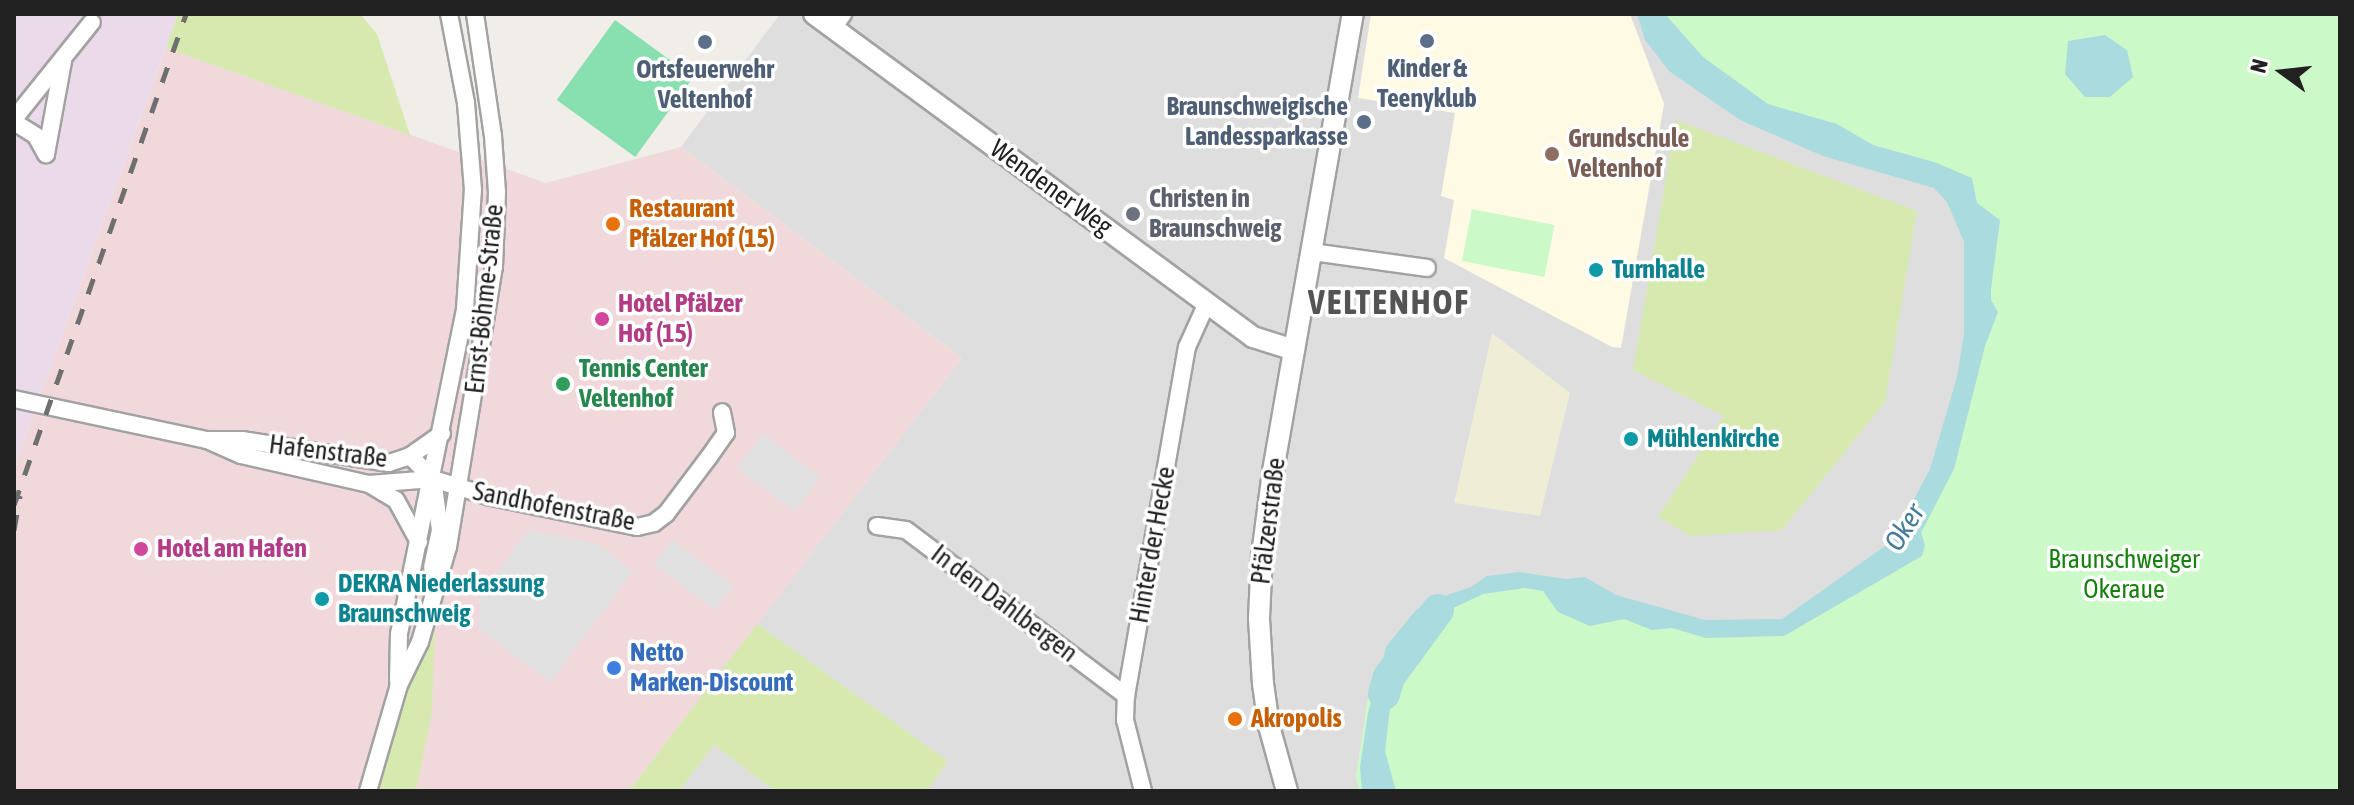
<!DOCTYPE html>
<meta charset="utf-8">
<style>
body{margin:0}
#map{position:relative;width:2354px;height:805px;overflow:hidden;background:#f1ede8;font-family:"Asap Condensed",sans-serif}
div>[style]{position:absolute}
.residential>*{inset:0;background:#dfdedf}
.commercial>*{inset:0;background:#f1d9db}
.industrial>*{inset:0;background:#eadaea}
.education>*{inset:0;background:#fffae4}
.farmland>*{inset:0;background:#efedd5}
.grass>*{inset:0;background:#d6eab0}
.park>*{inset:0;background:#ccf9c8;transform-origin:0 0}
.pitch>*{inset:0;background:#88dfaf;transform-origin:0 0}
.parking>*{inset:0;background:#e1e1e1;transform-origin:0 0}
.water>*{inset:0;background:#aadbde}
.river>*{height:32px;margin:-16px;padding:0 16px;transform-origin:16px;border-radius:16px;background:#aadbde}
.roads{filter:drop-shadow(2px 0 #a2a2a2) drop-shadow(-2px 0 #a2a2a2) drop-shadow(0 2px #a2a2a2) drop-shadow(0 -2px #a2a2a2)}
.minor>*{height:16px;margin:-8px;padding:0 8px;transform-origin:8px;border-radius:8px;background:#fff}
.tertiary>*{height:20px;margin:-10px;padding:0 10px;transform-origin:10px;border-radius:10px;background:#fff}
.rail>*{height:5px;margin-top:-2.5px;transform-origin:0;background:repeating-linear-gradient(90deg,#6f6f6f 0 16px,transparent 0 32px)}
.dots>*{width:22px;height:22px;translate:-50% -50%;box-sizing:border-box;border:4px solid #fff;border-radius:50%}
span{translate:-50% -50%;white-space:nowrap;text-align:center;line-height:1.15;-webkit-text-stroke:7px #fff;paint-order:stroke}
.service-label{font-size:26px;color:#4e5e75;font-weight:700}
.right{translate:-100% -50%;text-align:right}
.education-label{font-size:26px;color:#785e54;font-weight:700}
.left{translate:0 -50%;text-align:left}
.street-label{font-size:26px;color:#212121}
.worship-label{font-size:26px;color:#5b616d;font-weight:700}
.food-label{font-size:26px;color:#c56008;font-weight:700}
.culture-label{font-size:26px;color:#0d838f;font-weight:700}
.hotel-label{font-size:26px;color:#b23c85;font-weight:700}
.leisure-label{font-size:26px;color:#27864d;font-weight:700}
.park-label{font-size:26px;color:#16810d}
.shop-label{font-size:26px;color:#366cbe;font-weight:700}
.water-label{font-size:28px;color:#457c99;font-style:italic}
.district-label{font-size:34px;color:#545454;font-weight:700;letter-spacing:2px}
.frame{position:absolute;inset:0;border:16px solid #212121;pointer-events:none}
.north{position:absolute;left:2242px;top:32px;width:80px;height:80px;-webkit-text-stroke:6px #fff;paint-order:stroke;rotate:285deg;font-size:22px;font-weight:700;line-height:32px;text-align:center;color:#212121}
.north::after{content:'';display:block;margin:auto;width:28px;height:36px;background:#212121;clip-path:polygon(50% 0,100% 100%,50% 72%,0 100%)}
</style>
<div id="map">
<div class="residential">
<i style="clip-path:polygon(780px 14px,1656px 14px,1945px 184px,1973px 237px,1968px 347px,1941px 455px,1894px 548px,1781px 624px,1386px 649px,1368px 699px,1356px 777px,1360px 791px,927px 791px,947px 761px,757px 624px,962px 358px,681px 147px)"></i>
<i style="clip-path:polygon(714px 745px,775px 791px,679px 791px)"></i>
</div>
<div class="commercial">
<i style="clip-path:polygon(166px 48px,546px 183px,681px 147px,962px 358px,629px 791px,14px 791px,14px 468px)"></i>
</div>
<div class="industrial">
<i style="clip-path:polygon(14px 14px,178px 14px,14px 468px)"></i>
</div>
<div class="education">
<i style="clip-path:polygon(1371px 14px,1630px 14px,1664px 104px,1621px 348px,1612px 347px,1444px 258px,1454px 200px,1441px 196px,1455px 113px,1358px 98px)"></i>
</div>
<div class="farmland">
<i style="clip-path:polygon(1492px 333px,1570px 393px,1540px 516px,1454px 503px)"></i>
</div>
<div class="grass">
<i style="clip-path:polygon(178px 14px,360px 14px,377px 34px,410px 135px,166px 48px)"></i>
<i style="clip-path:polygon(1676px 120px,1917px 211px,1885px 402px,1782px 530px,1691px 536px,1658px 517px,1724px 416px,1633px 370px)"></i>
<i style="clip-path:polygon(436px 595px,432px 712px,416px 791px,368px 791px)"></i>
<i style="clip-path:polygon(757px 624px,948px 761px,927px 791px,775px 791px,714px 745px,679px 791px,629px 791px)"></i>
</div>
<div class="park">
<i style="clip-path:polygon(1656px 14px,2340px 14px,2340px 791px,1360px 791px,1356px 777px,1368px 699px,1386px 649px,1495px 576px,1703px 624px,1781px 624px,1894px 548px,1941px 455px,1968px 347px,1973px 238px,1945px 184px,1744px 119px)"></i>
<i style="left:1472px;top:209px;width:84px;height:53px;rotate:11deg"></i>
</div>
<div class="pitch">
<i style="left:615px;top:20px;width:97px;height:99px;rotate:36deg"></i>
</div>
<div class="parking">
<i style="left:763px;top:434px;width:72px;height:43px;rotate:37deg"></i>
<i style="clip-path:polygon(528px 530px,598px 544px,633px 571px,550px 682px,478px 628px,481px 595px)"></i>
<i style="left:672px;top:540px;width:77px;height:30px;rotate:37deg"></i>
</div>
<div class="water">
<i style="clip-path:polygon(1637px 14px,1665px 14px,1703px 57px,1768px 104px,1837px 124px,1873px 145px,1934px 162px,1972px 178px,1977px 203px,2000px 220px,1991px 289px,1991px 300px,1998px 312px,1985px 346px,1954px 469px,1921px 533px,1925px 545px,1922px 556px,1784px 636px,1706px 638px,1672px 628px,1652px 630px,1624px 619px,1590px 626px,1558px 612px,1543px 591px,1525px 588px,1483px 594px,1449px 610px,1408px 650px,1392px 691px,1385px 751px,1396px 791px,1362px 791px,1360px 767px,1368px 713px,1386px 647px,1415px 611px,1429px 601px,1471px 587px,1487px 576px,1519px 572px,1566px 579px,1585px 577px,1616px 595px,1705px 620px,1782px 619px,1892px 541px,1930px 469px,1957px 377px,1964px 334px,1964px 242px,1947px 202px,1934px 188px,1823px 156px,1740px 120px,1669px 71px,1645px 40px)"></i>
<i style="clip-path:polygon(2105px 35px,2127px 50px,2133px 77px,2110px 97px,2085px 97px,2065px 74px,2068px 41px)"></i>
</div>
<div class="river">
<i style="left:1384px;top:694px;width:18px;rotate:-74deg"></i>
<i style="left:1389px;top:677px;width:83px;rotate:-53.8deg"></i>
</div>
<div class="roads">
<div class="minor">
<i style="left:833px;top:28px;width:17px;rotate:-54deg"></i>
<i style="left:14px;top:119px;width:124px;rotate:-51.2deg"></i>
<i style="left:14px;top:122px;width:26px;rotate:32deg"></i>
<i style="left:36px;top:136px;width:21px;rotate:61deg"></i>
<i style="left:46px;top:154px;width:95px;rotate:-79.6deg"></i>
<i style="left:1312px;top:252px;width:116px;rotate:7.9deg"></i>
<i style="left:14px;top:399px;width:197px;rotate:12deg"></i>
<i style="left:207px;top:440px;width:35px"></i>
<i style="left:242px;top:440px;width:149px;rotate:8.9deg"></i>
<i style="left:389px;top:463px;width:22px;rotate:-18deg"></i>
<i style="left:410px;top:456px;width:39px;rotate:-35deg"></i>
<i style="left:207px;top:440px;width:37px;rotate:24deg"></i>
<i style="left:241px;top:455px;width:131px;rotate:12.8deg"></i>
<i style="left:369px;top:484px;width:64px;rotate:-4.5deg"></i>
<i style="left:433px;top:479px;width:61px;rotate:17.2deg"></i>
<i style="left:491px;top:497px;width:149px;rotate:11.6deg"></i>
<i style="left:637px;top:527px;width:17px;rotate:-13deg"></i>
<i style="left:654px;top:523px;width:15px;rotate:-37deg"></i>
<i style="left:666px;top:514px;width:71px;rotate:-53deg"></i>
<i style="left:709px;top:457px;width:29px;rotate:-55deg"></i>
<i style="left:726px;top:433px;width:21px;rotate:-101deg"></i>
<i style="left:410px;top:456px;width:33px;rotate:45deg"></i>
<i style="left:433px;top:479px;width:51px;rotate:82.2deg"></i>
<i style="left:440px;top:530px;width:38px;rotate:102deg"></i>
<i style="left:369px;top:484px;width:31px;rotate:31deg"></i>
<i style="left:396px;top:500px;width:48px;rotate:61.3deg"></i>
<i style="left:877px;top:526px;width:29px;rotate:8deg"></i>
<i style="left:906px;top:530px;width:276px;rotate:37deg"></i>
<i style="left:398px;top:681px;width:47px;rotate:-88.8deg"></i>
<i style="left:399px;top:634px;width:332px;rotate:-78.5deg"></i>
<i style="left:465px;top:309px;width:119px;rotate:-86.2deg"></i>
<i style="left:473px;top:190px;width:87px;rotate:-94.6deg"></i>
<i style="left:466px;top:103px;width:91px;rotate:-100.8deg"></i>
<i style="left:398px;top:687px;width:50px;rotate:-63.9deg"></i>
<i style="left:420px;top:642px;width:99px;rotate:-73.6deg"></i>
<i style="left:448px;top:547px;width:284px;rotate:-80.7deg"></i>
<i style="left:494px;top:267px;width:75px;rotate:-87.7deg"></i>
<i style="left:497px;top:192px;width:56px;rotate:-94.1deg"></i>
<i style="left:493px;top:136px;width:123px;rotate:-98.4deg"></i>
<i style="left:368px;top:791px;width:118px;rotate:-73.7deg"></i>
<i style="left:1143px;top:791px;width:73px;rotate:-104.2deg"></i>
<i style="left:1125px;top:720px;width:24px;rotate:-88deg"></i>
<i style="left:1126px;top:696px;width:354px;rotate:-80.1deg"></i>
<i style="left:1187px;top:347px;width:48px;rotate:-65.6deg"></i>
</div>
<div class="tertiary">
<i style="left:814px;top:14px;width:545px;rotate:36.34deg"></i>
<i style="left:1253px;top:337px;width:43px;rotate:17.6deg"></i>
<i style="left:1287px;top:791px;width:67px;rotate:-105.5deg"></i>
<i style="left:1269px;top:726px;width:42px;rotate:-98.1deg"></i>
<i style="left:1263px;top:684px;width:66px;rotate:-93.5deg"></i>
<i style="left:1259px;top:618px;width:63px;rotate:-87.3deg"></i>
<i style="left:1262px;top:555px;width:85px;rotate:-82.5deg"></i>
<i style="left:1273px;top:471px;width:464px;rotate:-80.1deg"></i>
</div>
</div>
<div class="rail">
<i style="left:14px;top:505px;width:520px;rotate:-70.69deg"></i>
<i style="left:14px;top:530px;width:35px;rotate:-80deg"></i>
</div>
<div class="dots">
<i style="left:1427px;top:41px;background:#5c6f8a"></i>
<i style="left:705px;top:42px;background:#5c6f8a"></i>
<i style="left:1364px;top:122px;background:#5c6f8a"></i>
<i style="left:1552px;top:154px;background:#8d6e63"></i>
<i style="left:1133px;top:214px;background:#6b7280"></i>
<i style="left:613px;top:224px;background:#e8710a"></i>
<i style="left:1596px;top:270px;background:#0f9aa8"></i>
<i style="left:602px;top:319px;background:#d1479c"></i>
<i style="left:563px;top:384px;background:#2e9e5b"></i>
<i style="left:1631px;top:439px;background:#0f9aa8"></i>
<i style="left:141px;top:549px;background:#d1479c"></i>
<i style="left:322px;top:599px;background:#0f9aa8"></i>
<i style="left:614px;top:668px;background:#3f7fe0"></i>
<i style="left:1235px;top:719px;background:#e8710a"></i>
</div>
<div class="service-label">
<span style="left:1427px;top:84px">Kinder &amp;<br>Teenyklub</span>
<span style="left:705px;top:85px">Ortsfeuerwehr<br>Veltenhof</span>
<span class="right" style="left:1348px;top:122px">Braunschweigische<br>Landessparkasse</span>
</div>
<div class="education-label">
<span class="left" style="left:1568px;top:154px">Grundschule<br>Veltenhof</span>
</div>
<div class="street-label">
<span style="left:1051px;top:188px;rotate:36deg">Wendener Weg</span>
<span style="left:485px;top:299px;rotate:-84deg">Ernst-Böhme-Straße</span>
<span style="left:328px;top:452px;rotate:7deg">Hafenstraße</span>
<span style="left:554px;top:507px;rotate:11deg">Sandhofenstraße</span>
<span style="left:1269px;top:521px;rotate:-83deg">Pfälzerstraße</span>
<span style="left:1153px;top:545px;rotate:-80deg">Hinter der Hecke</span>
<span style="left:1004px;top:604px;rotate:37deg">In den Dahlbergen</span>
</div>
<div class="worship-label">
<span class="left" style="left:1149px;top:214px">Christen in<br>Braunschweig</span>
</div>
<div class="food-label">
<span class="left" style="left:629px;top:224px">Restaurant<br>Pfälzer Hof (15)</span>
<span class="left" style="left:1251px;top:719px">Akropolis</span>
</div>
<div class="culture-label">
<span class="left" style="left:1612px;top:270px">Turnhalle</span>
<span class="left" style="left:1647px;top:439px">Mühlenkirche</span>
<span class="left" style="left:338px;top:599px">DEKRA Niederlassung<br>Braunschweig</span>
</div>
<div class="hotel-label">
<span class="left" style="left:618px;top:319px">Hotel Pfälzer<br>Hof (15)</span>
<span class="left" style="left:157px;top:549px">Hotel am Hafen</span>
</div>
<div class="leisure-label">
<span class="left" style="left:579px;top:384px">Tennis Center<br>Veltenhof</span>
</div>
<div class="park-label">
<span style="left:2124px;top:575px">Braunschweiger<br>Okeraue</span>
</div>
<div class="shop-label">
<span class="left" style="left:630px;top:668px">Netto<br>Marken-Discount</span>
</div>
<div class="water-label">
<span style="left:1904px;top:527px;rotate:-58deg">Oker</span>
</div>
<div class="district-label">
<span style="left:1389px;top:302px">VELTENHOF</span>
</div>
<div class="frame"></div>
<div class="north">N</div>
</div>
